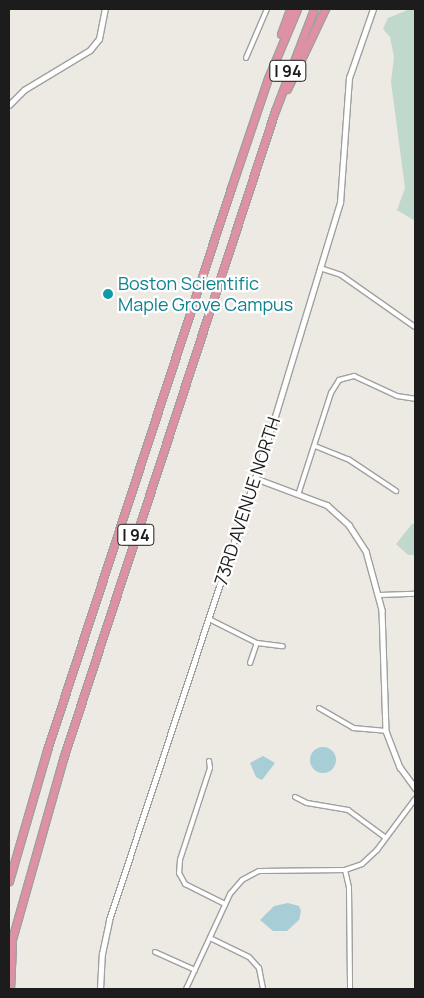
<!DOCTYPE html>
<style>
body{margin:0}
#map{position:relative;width:424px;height:998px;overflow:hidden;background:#ede9e3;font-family:Manrope,sans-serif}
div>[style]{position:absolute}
.wetland>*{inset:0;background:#c1d9cd}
.water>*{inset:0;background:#a7ced6}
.round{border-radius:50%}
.roads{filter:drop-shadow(1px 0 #a0a0a0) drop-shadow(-1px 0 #a0a0a0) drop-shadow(0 1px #a0a0a0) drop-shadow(0 -1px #a0a0a0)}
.minor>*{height:4px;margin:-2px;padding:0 2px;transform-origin:2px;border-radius:2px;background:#fff}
.tertiary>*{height:4.5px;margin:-2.25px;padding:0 2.25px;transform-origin:2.25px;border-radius:2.25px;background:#fff}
.motorway>*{height:7px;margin:-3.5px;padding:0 3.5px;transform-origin:3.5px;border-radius:3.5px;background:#dd91a3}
.dots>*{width:14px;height:14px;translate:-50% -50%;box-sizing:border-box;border:2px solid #fff;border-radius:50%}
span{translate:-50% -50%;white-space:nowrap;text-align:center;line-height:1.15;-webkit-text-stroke:4.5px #fff;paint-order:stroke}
.shield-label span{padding:1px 4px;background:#fff;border:1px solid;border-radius:4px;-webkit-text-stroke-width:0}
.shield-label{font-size:16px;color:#1c1c1c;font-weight:700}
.culture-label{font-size:18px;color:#0d838f}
.left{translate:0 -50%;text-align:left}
.street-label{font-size:18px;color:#1c1c1c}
.frame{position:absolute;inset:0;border:10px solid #1c1c1c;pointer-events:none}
</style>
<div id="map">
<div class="wetland">
<i style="clip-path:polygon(410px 9px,415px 9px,415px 221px,397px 210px,405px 188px,391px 82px,394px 57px,390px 37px,383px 29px,388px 18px)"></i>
<i style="clip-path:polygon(412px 524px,415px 524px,415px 555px,408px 555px,396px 544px)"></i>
</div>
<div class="water">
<i class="round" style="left:310px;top:747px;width:26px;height:26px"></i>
<i style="clip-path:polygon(263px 756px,275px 763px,262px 780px,256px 777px,250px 763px)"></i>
<i style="clip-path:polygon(288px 903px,299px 906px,301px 911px,299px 920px,287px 931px,273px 931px,260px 920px,274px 906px)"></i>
</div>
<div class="roads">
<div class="minor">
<i style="left:246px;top:58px;width:53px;rotate:-66.8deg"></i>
<i style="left:320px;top:268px;width:22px;rotate:18deg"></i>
<i style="left:341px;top:275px;width:90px;rotate:35.1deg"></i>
<i style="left:315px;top:446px;width:35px;rotate:22deg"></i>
<i style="left:348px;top:459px;width:58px;rotate:33.7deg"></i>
<i style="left:299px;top:492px;width:104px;rotate:-72.1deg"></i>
<i style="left:331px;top:393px;width:15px;rotate:-58deg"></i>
<i style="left:339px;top:380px;width:16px;rotate:-15deg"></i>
<i style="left:354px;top:376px;width:47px;rotate:24.9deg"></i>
<i style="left:397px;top:396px;width:18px;rotate:9deg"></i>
<i style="left:380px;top:595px;width:35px;rotate:-2deg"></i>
<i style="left:209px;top:619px;width:54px;rotate:26.6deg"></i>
<i style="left:257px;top:643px;width:26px;rotate:7deg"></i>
<i style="left:250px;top:663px;width:21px;rotate:-71deg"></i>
<i style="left:319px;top:708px;width:39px;rotate:30deg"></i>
<i style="left:353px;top:728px;width:33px;rotate:5deg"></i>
<i style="left:209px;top:761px;width:7px;rotate:82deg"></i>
<i style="left:210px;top:768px;width:97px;rotate:108.1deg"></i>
<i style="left:180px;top:860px;width:13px;rotate:94deg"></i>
<i style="left:179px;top:873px;width:13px;rotate:61deg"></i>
<i style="left:185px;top:884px;width:45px;rotate:26.6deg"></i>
<i style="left:295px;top:797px;width:13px;rotate:27deg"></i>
<i style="left:307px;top:803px;width:42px;rotate:9.7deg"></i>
<i style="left:348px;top:810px;width:47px;rotate:36.4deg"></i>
<i style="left:345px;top:870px;width:18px;rotate:77deg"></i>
<i style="left:349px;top:888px;width:101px;rotate:89.4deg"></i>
<i style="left:210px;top:938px;width:43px;rotate:26deg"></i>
<i style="left:249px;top:957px;width:15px;rotate:48deg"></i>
<i style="left:259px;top:968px;width:21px;rotate:79deg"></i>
<i style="left:155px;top:952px;width:44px;rotate:24.2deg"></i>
<i style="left:186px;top:989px;width:105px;rotate:-65.1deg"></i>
<i style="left:230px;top:894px;width:18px;rotate:-49deg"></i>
<i style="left:242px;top:880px;width:19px;rotate:-28deg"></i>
<i style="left:259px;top:871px;width:86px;rotate:-0.7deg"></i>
<i style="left:345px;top:870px;width:18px;rotate:-19deg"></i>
<i style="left:362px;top:864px;width:21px;rotate:-43deg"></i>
<i style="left:377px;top:850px;width:64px;rotate:-53.3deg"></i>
</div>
<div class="tertiary">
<i style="left:9px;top:105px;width:21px;rotate:-45deg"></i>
<i style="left:24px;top:90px;width:77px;rotate:-31.2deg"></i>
<i style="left:90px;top:50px;width:14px;rotate:-51deg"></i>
<i style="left:99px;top:39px;width:31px;rotate:-79deg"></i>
<i style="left:255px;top:478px;width:77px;rotate:20.6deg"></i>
<i style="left:327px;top:505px;width:30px;rotate:42deg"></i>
<i style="left:349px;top:525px;width:31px;rotate:57deg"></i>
<i style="left:366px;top:551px;width:61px;rotate:74.8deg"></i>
<i style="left:382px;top:610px;width:121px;rotate:88.1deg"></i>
<i style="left:386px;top:731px;width:39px;rotate:69deg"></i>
<i style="left:400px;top:767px;width:26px;rotate:54deg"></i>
<i style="left:100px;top:989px;width:35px;rotate:-87deg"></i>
<i style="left:102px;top:954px;width:35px;rotate:-78deg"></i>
<i style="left:109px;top:920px;width:523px;rotate:-71.74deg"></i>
<i style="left:273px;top:423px;width:230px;rotate:-73.1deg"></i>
<i style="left:340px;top:203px;width:125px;rotate:-85.9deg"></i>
<i style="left:349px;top:78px;width:73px;rotate:-70.8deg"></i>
</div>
<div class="motorway">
<i style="left:281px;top:34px;width:27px;rotate:-70deg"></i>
<i style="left:287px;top:89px;width:89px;rotate:-64.6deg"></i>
<i style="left:9px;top:881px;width:136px;rotate:-73.8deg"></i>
<i style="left:47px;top:750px;width:591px;rotate:-71.87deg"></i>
<i style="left:231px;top:188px;width:116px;rotate:-71.4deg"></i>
<i style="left:268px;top:78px;width:75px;rotate:-67.2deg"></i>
<i style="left:9px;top:950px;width:202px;rotate:-74.2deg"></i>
<i style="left:64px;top:756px;width:679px;rotate:-71.89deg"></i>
<i style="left:275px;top:111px;width:109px;rotate:-69.1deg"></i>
<i style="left:10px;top:989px;width:44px;rotate:-87.4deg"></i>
</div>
</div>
<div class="dots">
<i style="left:108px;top:294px;background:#0f9aa8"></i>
</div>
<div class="shield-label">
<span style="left:288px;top:71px">I 94</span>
<span style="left:136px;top:535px">I 94</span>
</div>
<div class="culture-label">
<span class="left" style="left:118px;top:294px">Boston Scientific<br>Maple Grove Campus</span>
</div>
<div class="street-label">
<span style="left:247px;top:501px;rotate:-72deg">73RD AVENUE NORTH</span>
</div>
<div class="frame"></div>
</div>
